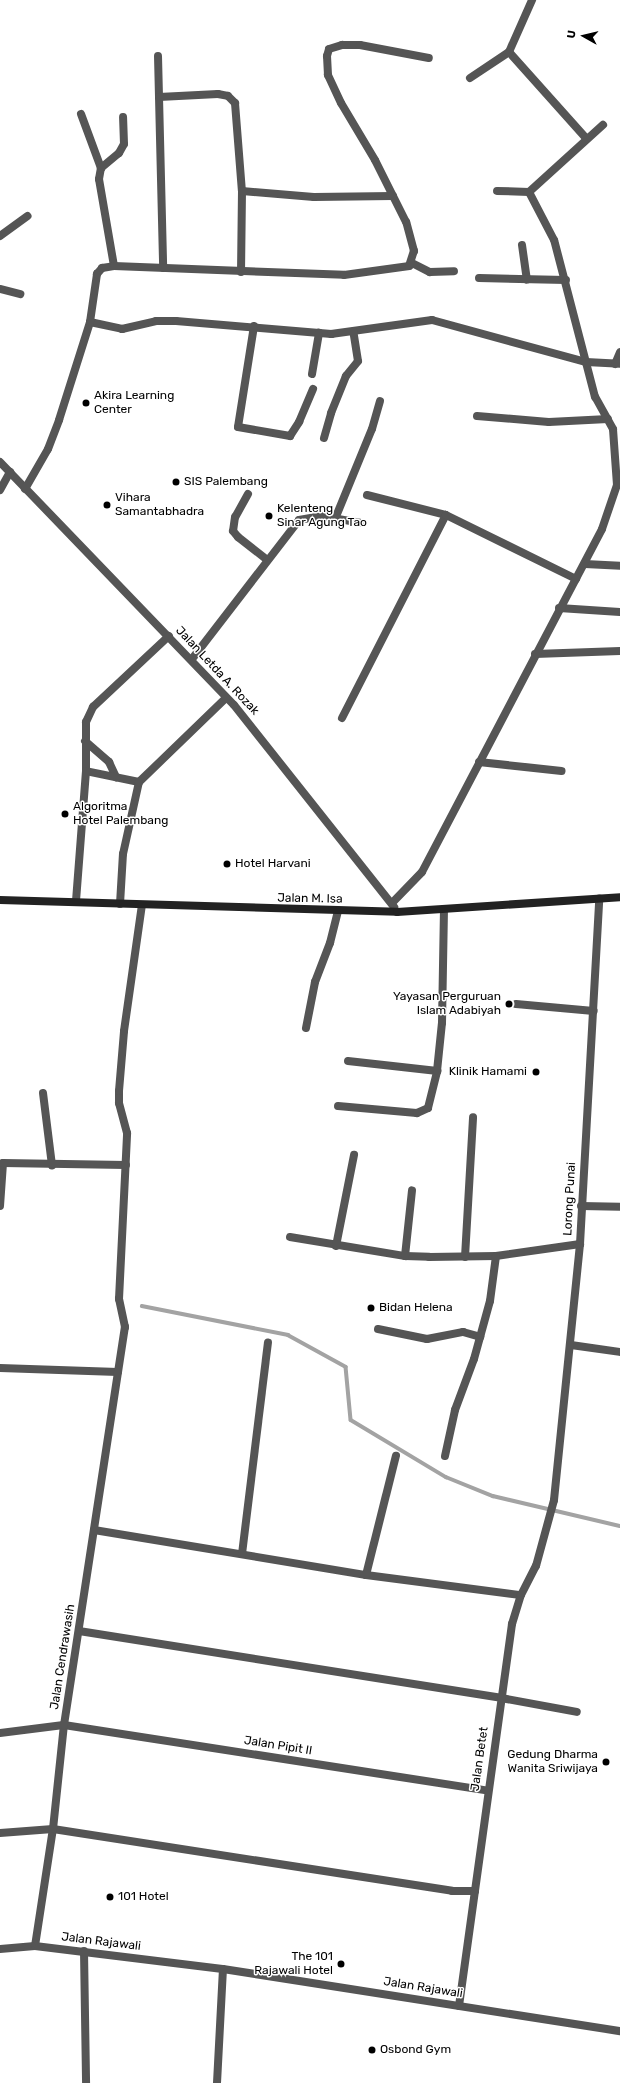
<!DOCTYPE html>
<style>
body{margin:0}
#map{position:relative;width:620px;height:2083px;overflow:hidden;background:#fff;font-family:Rubik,sans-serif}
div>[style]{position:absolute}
.stream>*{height:3.5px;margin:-1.75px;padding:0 1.75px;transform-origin:1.75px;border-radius:1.75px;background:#a3a3a3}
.minor>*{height:8px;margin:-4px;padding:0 4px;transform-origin:4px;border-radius:4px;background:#555}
.tertiary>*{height:8px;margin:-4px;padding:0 4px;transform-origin:4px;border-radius:4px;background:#555}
.secondary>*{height:8px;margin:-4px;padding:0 4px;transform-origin:4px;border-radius:4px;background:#222}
.dots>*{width:11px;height:11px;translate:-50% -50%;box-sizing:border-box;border:2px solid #fff;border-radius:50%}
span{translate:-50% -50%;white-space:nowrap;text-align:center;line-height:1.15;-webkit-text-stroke:3px #fff;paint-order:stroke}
.poi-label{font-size:12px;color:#000}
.left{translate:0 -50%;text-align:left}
.right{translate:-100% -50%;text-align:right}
.street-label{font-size:12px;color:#000}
.north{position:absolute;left:564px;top:16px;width:40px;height:40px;-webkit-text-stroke:3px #fff;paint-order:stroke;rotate:278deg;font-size:11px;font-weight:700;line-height:16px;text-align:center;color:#000}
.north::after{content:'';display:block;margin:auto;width:14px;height:18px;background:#000;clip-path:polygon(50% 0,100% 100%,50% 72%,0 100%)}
</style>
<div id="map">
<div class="stream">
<i style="left:142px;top:1306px;width:149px;rotate:11.2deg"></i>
<i style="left:288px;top:1335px;width:66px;rotate:28.9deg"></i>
<i style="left:346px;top:1367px;width:53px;rotate:84.6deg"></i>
<i style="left:351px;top:1420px;width:111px;rotate:31deg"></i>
<i style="left:446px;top:1477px;width:51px;rotate:22deg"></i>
<i style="left:493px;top:1496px;width:130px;rotate:13.3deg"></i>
</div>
<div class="minor">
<i style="left:509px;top:52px;width:115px;rotate:48.2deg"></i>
<i style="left:158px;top:56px;width:212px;rotate:88.6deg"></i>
<i style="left:470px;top:78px;width:47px;rotate:-33.7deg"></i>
<i style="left:509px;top:52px;width:57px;rotate:-66.1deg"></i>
<i style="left:159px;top:97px;width:59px;rotate:-2.9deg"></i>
<i style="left:218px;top:94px;width:10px;rotate:11deg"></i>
<i style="left:228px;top:96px;width:10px;rotate:45deg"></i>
<i style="left:235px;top:103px;width:88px;rotate:85.5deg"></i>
<i style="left:242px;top:191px;width:81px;rotate:90.7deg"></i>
<i style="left:81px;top:114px;width:58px;rotate:69.7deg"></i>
<i style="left:242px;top:191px;width:72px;rotate:4.8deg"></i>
<i style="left:314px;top:197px;width:79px;rotate:-0.7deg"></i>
<i style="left:529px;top:192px;width:100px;rotate:-42.2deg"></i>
<i style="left:0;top:236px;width:34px;rotate:-36deg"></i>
<i style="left:522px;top:245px;width:35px;rotate:82deg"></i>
<i style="left:412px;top:263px;width:20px;rotate:27deg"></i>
<i style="left:430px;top:272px;width:24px;rotate:-2deg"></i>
<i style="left:114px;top:266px;width:88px;rotate:-99.8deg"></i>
<i style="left:99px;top:179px;width:11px;rotate:-80deg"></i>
<i style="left:101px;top:168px;width:23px;rotate:-40deg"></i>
<i style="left:119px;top:153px;width:10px;rotate:-61deg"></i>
<i style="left:124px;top:144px;width:27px;rotate:-92deg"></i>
<i style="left:479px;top:278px;width:87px;rotate:1.3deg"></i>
<i style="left:0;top:289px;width:21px;rotate:14deg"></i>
<i style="left:90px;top:322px;width:33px;rotate:12deg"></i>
<i style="left:122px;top:329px;width:35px;rotate:-13deg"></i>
<i style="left:156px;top:321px;width:20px"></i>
<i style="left:176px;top:321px;width:156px;rotate:4.8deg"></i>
<i style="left:331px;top:334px;width:102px;rotate:-7.9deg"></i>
<i style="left:432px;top:320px;width:160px;rotate:15.3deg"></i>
<i style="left:586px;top:362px;width:34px;rotate:3deg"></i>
<i style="left:254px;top:326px;width:102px;rotate:99deg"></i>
<i style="left:238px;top:427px;width:53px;rotate:9.8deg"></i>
<i style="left:290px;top:436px;width:17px;rotate:-57deg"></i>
<i style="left:299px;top:422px;width:36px;rotate:-67deg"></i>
<i style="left:615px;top:364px;width:13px;rotate:-67deg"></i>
<i style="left:312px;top:374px;width:42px;rotate:-80.3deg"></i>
<i style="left:477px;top:416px;width:72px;rotate:4.8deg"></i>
<i style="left:549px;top:422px;width:59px;rotate:-2.9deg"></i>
<i style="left:324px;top:438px;width:26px;rotate:-74deg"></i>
<i style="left:331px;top:413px;width:40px;rotate:-68deg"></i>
<i style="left:346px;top:376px;width:19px;rotate:-51deg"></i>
<i style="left:358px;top:361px;width:30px;rotate:-99deg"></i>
<i style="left:0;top:462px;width:337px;rotate:46.1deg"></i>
<i style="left:234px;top:705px;width:258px;rotate:51.6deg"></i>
<i style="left:25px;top:489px;width:46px;rotate:-60.1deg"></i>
<i style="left:48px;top:449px;width:31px;rotate:-69deg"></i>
<i style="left:59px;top:420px;width:103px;rotate:-72.4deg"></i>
<i style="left:90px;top:322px;width:49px;rotate:-81.7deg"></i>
<i style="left:97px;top:274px;width:8px;rotate:-50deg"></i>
<i style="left:102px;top:268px;width:12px;rotate:-9deg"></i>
<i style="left:114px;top:266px;width:230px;rotate:2.2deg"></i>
<i style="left:344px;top:275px;width:66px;rotate:-7.9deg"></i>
<i style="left:409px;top:266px;width:16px;rotate:-72deg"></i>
<i style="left:414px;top:251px;width:30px;rotate:-105deg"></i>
<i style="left:406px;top:222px;width:69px;rotate:-116.6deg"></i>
<i style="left:375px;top:160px;width:66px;rotate:-120.8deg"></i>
<i style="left:341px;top:103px;width:31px;rotate:-115deg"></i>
<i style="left:328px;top:75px;width:19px;rotate:-93deg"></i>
<i style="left:327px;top:56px;width:7px;rotate:-74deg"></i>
<i style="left:329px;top:49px;width:14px;rotate:-17deg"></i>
<i style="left:342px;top:45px;width:18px"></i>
<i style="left:360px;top:45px;width:70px;rotate:10.7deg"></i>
<i style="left:0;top:490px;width:21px;rotate:-61deg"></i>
<i style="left:248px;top:494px;width:26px;rotate:119deg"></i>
<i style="left:235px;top:517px;width:14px;rotate:98deg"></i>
<i style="left:233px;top:531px;width:8px;rotate:50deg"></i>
<i style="left:238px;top:537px;width:37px;rotate:38deg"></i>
<i style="left:367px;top:495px;width:81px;rotate:14.2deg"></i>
<i style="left:335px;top:519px;width:97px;rotate:-67.7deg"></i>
<i style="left:372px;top:429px;width:29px;rotate:-74deg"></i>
<i style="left:585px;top:564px;width:35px;rotate:3deg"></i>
<i style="left:559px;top:608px;width:61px;rotate:3.8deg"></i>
<i style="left:535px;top:654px;width:85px;rotate:-2deg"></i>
<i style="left:192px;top:659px;width:175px;rotate:-52.4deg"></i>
<i style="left:299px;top:520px;width:22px;rotate:-10deg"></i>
<i style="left:321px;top:516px;width:42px;rotate:9.7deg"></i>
<i style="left:342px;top:718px;width:228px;rotate:-62.9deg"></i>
<i style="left:446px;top:515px;width:145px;rotate:26.2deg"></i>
<i style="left:85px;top:741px;width:32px;rotate:41deg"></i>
<i style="left:109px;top:762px;width:17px;rotate:65deg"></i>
<i style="left:479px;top:762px;width:83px;rotate:6.2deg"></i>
<i style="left:139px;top:782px;width:54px;rotate:-168.3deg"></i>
<i style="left:86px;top:771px;width:49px;rotate:-90deg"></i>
<i style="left:86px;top:722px;width:17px;rotate:-65deg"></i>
<i style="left:93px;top:707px;width:104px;rotate:-43.1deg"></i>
<i style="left:76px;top:901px;width:130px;rotate:-85.6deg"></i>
<i style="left:392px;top:903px;width:43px;rotate:-45.9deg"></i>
<i style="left:422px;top:872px;width:387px;rotate:-62.3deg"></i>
<i style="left:602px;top:529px;width:46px;rotate:-71.2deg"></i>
<i style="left:617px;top:485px;width:56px;rotate:-94.1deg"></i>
<i style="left:613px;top:429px;width:37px;rotate:-119deg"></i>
<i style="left:595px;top:397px;width:162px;rotate:-104.6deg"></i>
<i style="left:554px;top:240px;width:54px;rotate:-117.5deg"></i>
<i style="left:529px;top:192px;width:32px;rotate:-178deg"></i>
<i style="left:120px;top:904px;width:50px;rotate:-86.6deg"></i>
<i style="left:123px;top:854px;width:74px;rotate:-77.5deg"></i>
<i style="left:139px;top:782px;width:121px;rotate:-44deg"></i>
<i style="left:516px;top:1004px;width:78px;rotate:5.1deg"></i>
<i style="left:306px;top:1028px;width:47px;rotate:-78.9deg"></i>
<i style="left:315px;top:982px;width:42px;rotate:-69deg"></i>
<i style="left:330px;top:943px;width:32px;rotate:-76deg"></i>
<i style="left:348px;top:1061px;width:90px;rotate:6.4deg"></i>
<i style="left:43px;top:1093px;width:73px;rotate:82.9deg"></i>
<i style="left:338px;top:1106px;width:79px;rotate:5.1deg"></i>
<i style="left:417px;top:1113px;width:12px;rotate:-24deg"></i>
<i style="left:428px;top:1108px;width:38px;rotate:-76deg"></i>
<i style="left:437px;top:1071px;width:48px;rotate:-84.1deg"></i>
<i style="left:442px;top:1023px;width:114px;rotate:-89deg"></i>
<i style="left:0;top:1206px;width:43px;rotate:-86deg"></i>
<i style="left:3px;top:1163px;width:123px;rotate:0.9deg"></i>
<i style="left:581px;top:1206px;width:39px;rotate:1deg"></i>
<i style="left:290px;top:1237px;width:117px;rotate:9.4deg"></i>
<i style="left:405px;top:1256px;width:24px;rotate:2deg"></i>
<i style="left:429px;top:1257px;width:67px;rotate:-0.9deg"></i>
<i style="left:496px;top:1256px;width:85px;rotate:-8.1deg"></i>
<i style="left:336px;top:1246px;width:93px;rotate:-78.8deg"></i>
<i style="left:405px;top:1256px;width:66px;rotate:-83.9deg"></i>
<i style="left:465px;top:1257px;width:140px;rotate:-86.7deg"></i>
<i style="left:378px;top:1329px;width:50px;rotate:11.5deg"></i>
<i style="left:427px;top:1339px;width:37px;rotate:-11deg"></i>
<i style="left:463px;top:1332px;width:18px;rotate:16deg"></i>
<i style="left:571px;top:1345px;width:49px;rotate:8.1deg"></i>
<i style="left:0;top:1368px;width:118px;rotate:1.9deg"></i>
<i style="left:445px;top:1456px;width:47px;rotate:-77.7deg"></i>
<i style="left:455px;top:1410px;width:54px;rotate:-69.6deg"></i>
<i style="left:474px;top:1359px;width:60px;rotate:-74.6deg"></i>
<i style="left:490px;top:1301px;width:45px;rotate:-82.4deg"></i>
<i style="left:94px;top:1530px;width:276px;rotate:9.4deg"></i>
<i style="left:366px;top:1575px;width:156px;rotate:7.4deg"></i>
<i style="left:242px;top:1554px;width:213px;rotate:-83deg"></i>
<i style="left:366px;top:1575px;width:123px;rotate:-75.9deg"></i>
<i style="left:79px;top:1631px;width:427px;rotate:9deg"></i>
<i style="left:501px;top:1698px;width:77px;rotate:10.4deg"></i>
<i style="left:0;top:1733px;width:64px;rotate:-7.1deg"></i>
<i style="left:64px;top:1725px;width:429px;rotate:8.8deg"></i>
<i style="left:0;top:1833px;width:53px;rotate:-4.3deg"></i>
<i style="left:53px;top:1829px;width:404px;rotate:8.8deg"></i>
<i style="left:452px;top:1891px;width:23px"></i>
<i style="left:35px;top:1946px;width:118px;rotate:-81.3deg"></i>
<i style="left:53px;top:1829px;width:105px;rotate:-84deg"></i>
<i style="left:64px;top:1725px;width:403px;rotate:-81.3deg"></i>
<i style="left:125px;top:1327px;width:29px;rotate:-102deg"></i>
<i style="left:119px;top:1299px;width:166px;rotate:-87.2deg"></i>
<i style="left:127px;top:1133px;width:31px;rotate:-105deg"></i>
<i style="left:119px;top:1103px;width:12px;rotate:-90deg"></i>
<i style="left:119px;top:1091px;width:60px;rotate:-85.2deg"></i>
<i style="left:124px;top:1031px;width:127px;rotate:-81.9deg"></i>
<i style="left:84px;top:1951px;width:132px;rotate:89.1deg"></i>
<i style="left:459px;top:2006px;width:386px;rotate:-82.1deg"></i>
<i style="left:512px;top:1624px;width:30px;rotate:-73deg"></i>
<i style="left:521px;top:1595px;width:33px;rotate:-63deg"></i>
<i style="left:536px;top:1566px;width:68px;rotate:-74.7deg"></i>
<i style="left:554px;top:1500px;width:257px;rotate:-84.2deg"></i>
<i style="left:580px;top:1244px;width:346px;rotate:-86.8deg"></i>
<i style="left:217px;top:2083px;width:114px;rotate:-87deg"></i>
</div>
<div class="tertiary">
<i style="left:0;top:1949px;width:35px;rotate:-5deg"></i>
<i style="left:35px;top:1946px;width:189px;rotate:7deg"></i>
<i style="left:223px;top:1969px;width:402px;rotate:8.9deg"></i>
</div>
<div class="secondary">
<i style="left:0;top:900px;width:397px;rotate:1.7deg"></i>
<i style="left:397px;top:912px;width:224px;rotate:-3.8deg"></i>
</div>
<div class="dots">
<i style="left:86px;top:403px;background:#000"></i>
<i style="left:176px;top:482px;background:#000"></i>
<i style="left:107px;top:505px;background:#000"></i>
<i style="left:269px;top:516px;background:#000"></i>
<i style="left:65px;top:814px;background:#000"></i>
<i style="left:227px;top:864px;background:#000"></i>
<i style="left:509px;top:1004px;background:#000"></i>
<i style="left:536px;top:1072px;background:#000"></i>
<i style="left:371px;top:1308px;background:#000"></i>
<i style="left:606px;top:1762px;background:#000"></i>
<i style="left:110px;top:1897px;background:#000"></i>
<i style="left:341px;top:1964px;background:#000"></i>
<i style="left:372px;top:2050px;background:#000"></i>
</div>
<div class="poi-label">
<span class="left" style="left:94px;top:403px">Akira Learning<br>Center</span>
<span class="left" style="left:184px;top:482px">SIS Palembang</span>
<span class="left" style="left:115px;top:505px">Vihara<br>Samantabhadra</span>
<span class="left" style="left:277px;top:516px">Kelenteng<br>Sinar Agung Tao</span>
<span class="left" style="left:73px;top:814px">Algoritma<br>Hotel Palembang</span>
<span class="left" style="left:235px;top:864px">Hotel Harvani</span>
<span class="right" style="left:501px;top:1004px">Yayasan Perguruan<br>Islam Adabiyah</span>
<span class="right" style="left:527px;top:1072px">Klinik Hamami</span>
<span class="left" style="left:379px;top:1308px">Bidan Helena</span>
<span class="right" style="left:598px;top:1762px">Gedung Dharma<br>Wanita Sriwijaya</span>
<span class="left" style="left:118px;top:1897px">101 Hotel</span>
<span class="right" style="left:333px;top:1964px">The 101<br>Rajawali Hotel</span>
<span class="left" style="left:380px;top:2050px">Osbond Gym</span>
</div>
<div class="street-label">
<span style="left:217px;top:671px;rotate:47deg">Jalan Letda A. Rozak</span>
<span style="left:310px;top:899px;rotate:1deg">Jalan M. Isa</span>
<span style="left:570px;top:1199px;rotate:-87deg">Lorong Punai</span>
<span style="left:63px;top:1657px;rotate:-81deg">Jalan Cendrawasih</span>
<span style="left:278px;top:1746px;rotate:9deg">Jalan Pipit II</span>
<span style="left:480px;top:1759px;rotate:-82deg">Jalan Betet</span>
<span style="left:101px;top:1942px;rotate:7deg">Jalan Rajawali</span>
<span style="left:423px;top:1988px;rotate:9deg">Jalan Rajawali</span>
</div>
<div class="north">U</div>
</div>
